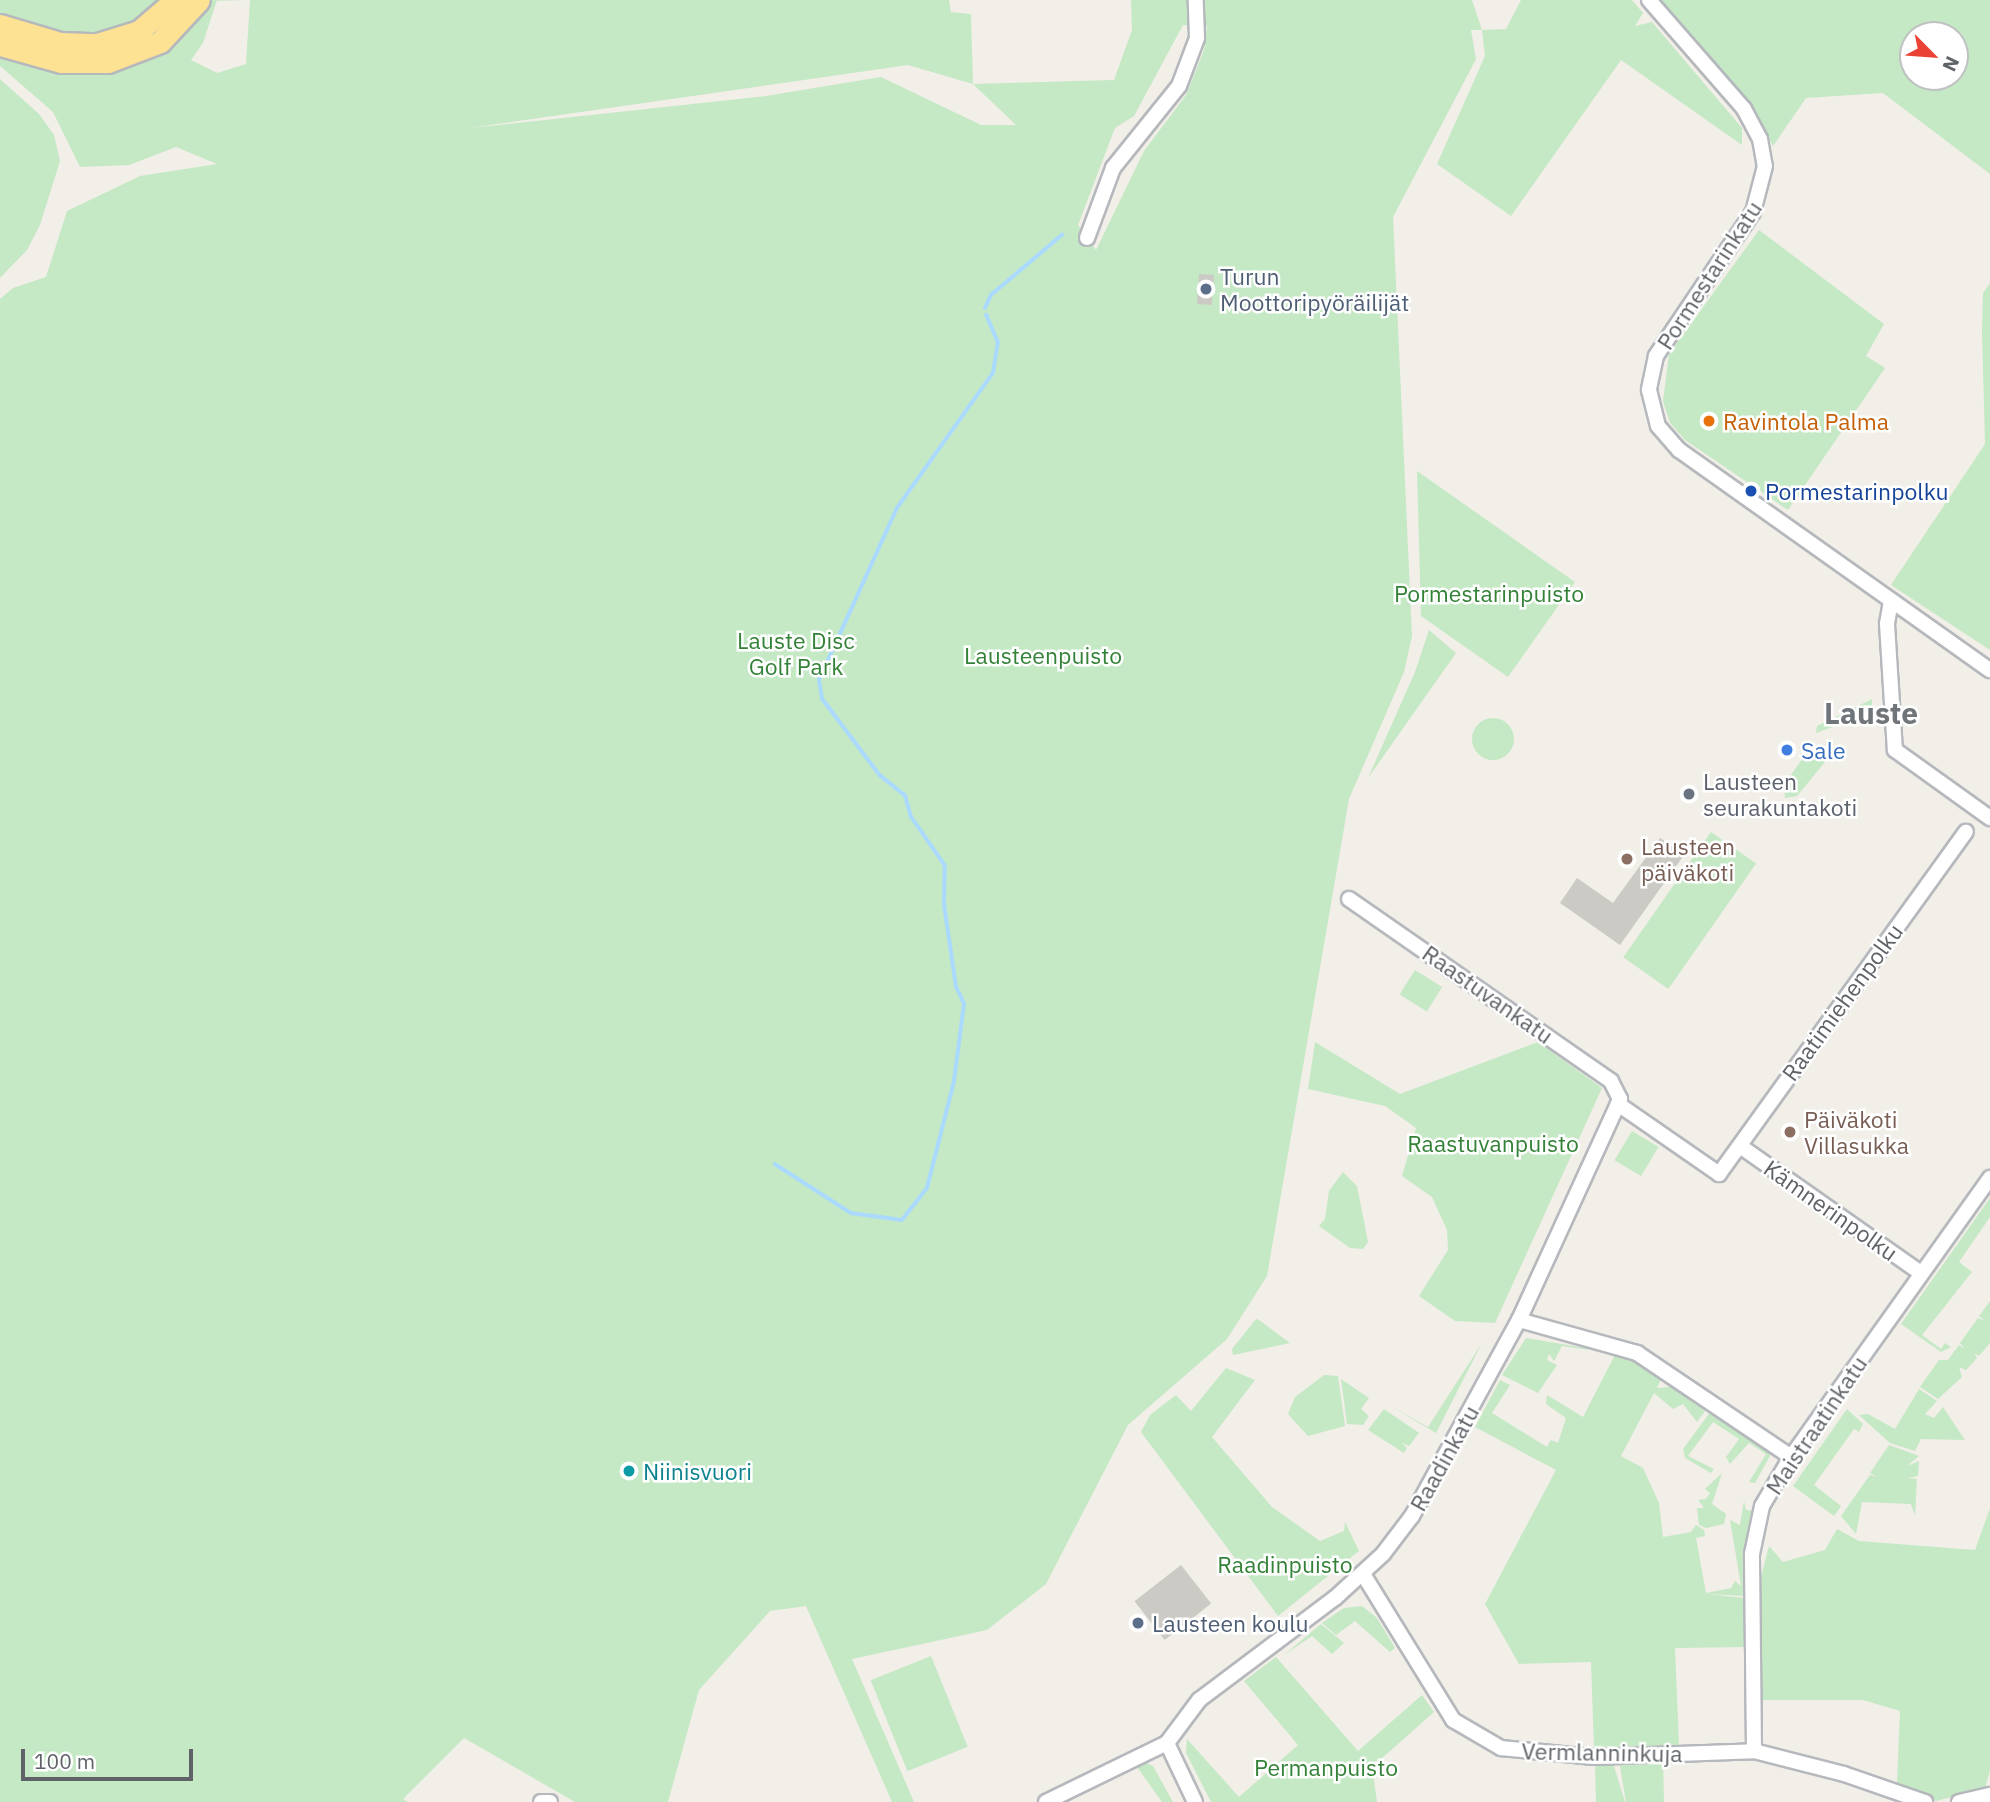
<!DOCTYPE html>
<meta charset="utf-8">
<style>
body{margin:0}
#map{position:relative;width:1990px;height:1802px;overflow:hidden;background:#f1efe8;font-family:"IBM Plex Sans",sans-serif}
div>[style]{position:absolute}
.green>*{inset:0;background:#c5e8c5;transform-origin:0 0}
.round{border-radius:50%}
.stream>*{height:3.5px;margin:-1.75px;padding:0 1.75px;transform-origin:1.75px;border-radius:1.75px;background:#aadaff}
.building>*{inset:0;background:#cccac5;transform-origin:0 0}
.roads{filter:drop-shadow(2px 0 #b5b8bc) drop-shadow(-2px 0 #b5b8bc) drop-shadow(0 2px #b5b8bc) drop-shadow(0 -2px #b5b8bc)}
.minor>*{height:14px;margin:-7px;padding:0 7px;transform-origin:7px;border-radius:7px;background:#fff}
.highway>*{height:21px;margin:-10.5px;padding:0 10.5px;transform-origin:10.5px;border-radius:10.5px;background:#fde293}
.dots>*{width:19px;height:19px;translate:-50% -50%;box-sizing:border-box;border:4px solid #fff;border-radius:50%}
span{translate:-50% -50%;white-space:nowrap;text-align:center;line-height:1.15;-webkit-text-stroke:5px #fff;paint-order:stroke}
.street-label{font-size:23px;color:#5f6368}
.service-label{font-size:23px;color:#4e5e75}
.left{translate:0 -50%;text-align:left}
.food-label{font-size:23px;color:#c56008}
.transit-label{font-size:23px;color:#164399}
.park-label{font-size:23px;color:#348238}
.shop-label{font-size:23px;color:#366cbe}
.worship-label{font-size:23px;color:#5b616d}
.education-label{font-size:23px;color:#785e54}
.culture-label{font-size:23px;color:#0d838f}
.district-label{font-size:30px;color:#70757a;font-weight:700}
.north{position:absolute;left:1899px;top:21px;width:70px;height:70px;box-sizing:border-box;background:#fff;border:2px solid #bfc1c3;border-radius:50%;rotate:115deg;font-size:19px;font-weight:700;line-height:28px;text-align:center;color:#5f6368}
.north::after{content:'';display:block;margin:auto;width:24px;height:32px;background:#ea4335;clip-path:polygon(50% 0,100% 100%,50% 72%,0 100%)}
.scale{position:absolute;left:21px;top:1749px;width:172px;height:32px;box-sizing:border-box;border:4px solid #5f6368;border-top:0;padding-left:9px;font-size:21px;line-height:24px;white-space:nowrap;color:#5f6368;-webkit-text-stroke:5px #fff;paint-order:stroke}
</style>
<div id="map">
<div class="green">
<i style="clip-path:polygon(0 0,166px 0,137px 24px,88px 38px,0 19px)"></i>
<i style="clip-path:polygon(evenodd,207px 0,217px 0,203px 43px,191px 60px,217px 73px,246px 64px,250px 0,949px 0,951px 12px,971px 14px,973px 84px,1114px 80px,1132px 30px,1131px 0,1472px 0,1482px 30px,1506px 29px,1521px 0,1632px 0,1643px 13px,1635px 26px,1652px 22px,1742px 128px,1742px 145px,1621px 60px,1511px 216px,1437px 164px,1485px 56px,1482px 30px,1471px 30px,1476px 59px,1393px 217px,1412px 636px,1404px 672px,1349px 799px,1267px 1276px,1227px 1339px,1128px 1425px,1046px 1584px,987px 1630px,852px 1659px,914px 1802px,892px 1802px,806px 1606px,770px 1611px,699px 1690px,668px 1802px,575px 1802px,464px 1738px,403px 1799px,408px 1802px,0 1802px,0 299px,13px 288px,46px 277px,67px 211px,140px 176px,217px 164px,176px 147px,129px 165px,80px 167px,53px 112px,0 66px,0 50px,170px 46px,207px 0,1183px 25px,1207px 27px,1204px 50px,1186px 95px,1144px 151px,1096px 250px,1078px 225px,1115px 128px,1134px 116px,1183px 25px,207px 0,908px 65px,973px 84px,1016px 125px,981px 125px,881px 77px,766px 96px,470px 128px,908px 65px)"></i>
<i style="clip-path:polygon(evenodd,1661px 0,1990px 0,1990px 174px,1883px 93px,1806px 98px,1773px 146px,1757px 115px,1661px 0,1913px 35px,1955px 35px,1955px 77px,1913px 77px,1913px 35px)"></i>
<i style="clip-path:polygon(0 79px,39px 114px,54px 135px,60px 161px,40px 225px,27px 250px,0 278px)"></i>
<i style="clip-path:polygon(1759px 230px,1884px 324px,1866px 356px,1885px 368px,1788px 510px,1685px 440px,1670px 423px,1663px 401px,1669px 354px)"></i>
<i style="clip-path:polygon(1990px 283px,1990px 650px,1891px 585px,1985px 444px,1982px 332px,1983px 293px)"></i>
<i style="clip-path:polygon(1417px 471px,1575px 582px,1508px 677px,1421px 616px)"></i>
<i style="clip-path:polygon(1429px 630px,1456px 653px,1368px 778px,1415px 672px)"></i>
<i style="clip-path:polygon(1872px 699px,1872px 712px,1816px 733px,1817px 726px)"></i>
<i class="round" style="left:1472px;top:718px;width:42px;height:42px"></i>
<i style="clip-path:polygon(1821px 751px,1825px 762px,1797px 796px,1785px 798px,1784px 785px,1805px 755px)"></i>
<i style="left:1711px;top:832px;width:55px;height:153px;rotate:35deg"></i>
<i style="left:1415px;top:970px;width:32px;height:29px;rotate:32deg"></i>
<i style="clip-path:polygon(1315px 1042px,1400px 1094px,1538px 1042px,1602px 1088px,1495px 1323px,1455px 1321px,1419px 1296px,1448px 1250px,1447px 1230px,1432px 1197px,1402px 1176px,1416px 1128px,1385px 1106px,1308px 1089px)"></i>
<i style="left:1632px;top:1131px;width:31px;height:34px;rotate:31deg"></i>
<i style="clip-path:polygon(1343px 1172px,1357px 1186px,1368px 1242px,1363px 1249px,1350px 1248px,1319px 1226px,1325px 1219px,1329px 1191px)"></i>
<i style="clip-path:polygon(1990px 1198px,1990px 1217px,1959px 1262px,1972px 1272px,1922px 1335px,1941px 1349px,1945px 1343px,1951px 1347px,1941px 1352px,1901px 1324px)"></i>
<i style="clip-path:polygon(1990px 1301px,1990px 1343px,1979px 1356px,1974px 1353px,1977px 1358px,1966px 1370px,1959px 1367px,1962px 1377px,1938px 1399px,1920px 1387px,1939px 1360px,1948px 1360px,1959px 1345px,1965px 1349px,1960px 1343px,1978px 1318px,1985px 1321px,1979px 1316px)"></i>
<i style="clip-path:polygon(1256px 1319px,1259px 1320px,1290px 1343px,1233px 1355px,1232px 1349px)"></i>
<i style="clip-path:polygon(1526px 1338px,1585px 1348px,1589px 1350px,1562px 1346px,1554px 1361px,1549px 1354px,1547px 1360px,1557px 1365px,1538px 1393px,1502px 1375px)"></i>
<i style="clip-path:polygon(1482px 1343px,1436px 1433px,1389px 1405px,1428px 1427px)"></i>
<i style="clip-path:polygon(1617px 1351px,1662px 1377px,1657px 1388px,1671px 1387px,1705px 1411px,1697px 1422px,1683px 1404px,1673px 1409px,1654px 1393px,1621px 1456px,1643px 1468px,1659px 1503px,1663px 1537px,1691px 1532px,1696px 1525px,1704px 1530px,1705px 1536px,1696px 1538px,1706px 1593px,1731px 1588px,1735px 1581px,1741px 1586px,1730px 1520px,1740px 1525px,1744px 1501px,1746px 1510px,1753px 1511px,1746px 1547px,1746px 1596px,1706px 1594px,1745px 1598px,1746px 1647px,1675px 1648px,1679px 1745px,1594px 1748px,1591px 1662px,1519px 1664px,1485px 1604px,1556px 1470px,1475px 1427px,1500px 1380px,1510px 1385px,1492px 1413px,1547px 1447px,1551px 1440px,1558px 1443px,1566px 1418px,1546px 1404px,1547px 1395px,1583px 1417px)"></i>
<i style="clip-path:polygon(1226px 1368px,1255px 1380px,1212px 1437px,1272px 1507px,1320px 1541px,1344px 1531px,1345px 1522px,1359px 1551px,1278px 1616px,1141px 1432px,1150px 1415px,1176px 1395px,1191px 1411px)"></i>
<i style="clip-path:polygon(1324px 1375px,1338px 1376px,1345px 1426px,1308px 1436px,1288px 1414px,1295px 1397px)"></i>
<i style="clip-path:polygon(1341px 1379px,1369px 1398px,1361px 1409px,1369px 1416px,1363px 1425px,1347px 1424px)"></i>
<i style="clip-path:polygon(1919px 1389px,1937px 1401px,1925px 1414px,1934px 1418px,1943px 1407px,1965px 1440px,1921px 1439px,1915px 1451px,1890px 1443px,1859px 1415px,1868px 1414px,1895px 1429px)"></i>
<i style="clip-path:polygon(1384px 1409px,1419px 1433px,1409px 1446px,1402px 1443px,1407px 1448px,1404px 1453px,1368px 1430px)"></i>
<i style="clip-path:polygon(1847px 1409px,1863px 1424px,1859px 1432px,1854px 1429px,1814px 1485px,1841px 1506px,1834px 1516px,1793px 1486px)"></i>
<i style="clip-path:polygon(1711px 1411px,1771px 1454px,1755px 1483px,1749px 1482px,1766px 1454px,1749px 1443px,1730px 1464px,1726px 1457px,1739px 1439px,1713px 1422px,1688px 1456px,1714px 1469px,1711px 1473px,1685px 1458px,1683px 1449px)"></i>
<i style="clip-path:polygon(1889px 1445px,1919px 1456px,1907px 1466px,1919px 1461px,1918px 1476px,1908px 1478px,1917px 1479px,1915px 1516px,1911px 1504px,1862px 1502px,1856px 1534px,1841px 1516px,1870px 1475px,1877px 1477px,1870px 1473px)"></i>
<i style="clip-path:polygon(1722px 1473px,1712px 1504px,1726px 1514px,1724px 1524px,1706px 1528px,1699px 1525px,1697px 1508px,1704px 1508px,1698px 1500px,1706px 1499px,1710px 1493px,1705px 1489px)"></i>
<i style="clip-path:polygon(1990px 1508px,1990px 1771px,1985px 1788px,1936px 1801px,1897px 1783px,1900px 1711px,1863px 1700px,1761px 1700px,1761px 1577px,1769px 1546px,1783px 1562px,1825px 1550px,1837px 1529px,1859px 1541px,1975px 1550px)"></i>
<i style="clip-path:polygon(1362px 1606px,1377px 1618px,1395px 1648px,1390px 1652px,1355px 1621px,1336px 1635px,1322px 1623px,1344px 1608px)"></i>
<i style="clip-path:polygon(1321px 1624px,1344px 1643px,1332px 1654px,1312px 1636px,1284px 1655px)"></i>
<i style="left:931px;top:1656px;width:98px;height:65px;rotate:68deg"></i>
<i style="clip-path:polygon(1276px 1657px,1358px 1751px,1422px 1695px,1434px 1712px,1372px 1767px,1377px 1802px,1211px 1802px,1186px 1753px,1187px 1739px,1239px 1797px,1298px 1745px,1244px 1681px)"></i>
<i style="clip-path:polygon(1619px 1761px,1663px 1761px,1664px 1802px,1626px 1802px)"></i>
<i style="clip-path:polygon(1145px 1762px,1153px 1766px,1173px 1802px,1162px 1802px,1135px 1764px)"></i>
<i style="clip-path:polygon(1595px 1763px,1613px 1763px,1625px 1802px,1596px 1802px)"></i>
</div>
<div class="stream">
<i style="left:985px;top:308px;width:14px;rotate:-65deg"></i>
<i style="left:991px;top:295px;width:93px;rotate:-40.2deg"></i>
<i style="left:775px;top:1164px;width:90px;rotate:32.8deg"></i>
<i style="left:851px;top:1213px;width:51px;rotate:7.8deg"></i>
<i style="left:902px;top:1220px;width:41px;rotate:-52deg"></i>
<i style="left:927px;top:1188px;width:110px;rotate:-75.8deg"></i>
<i style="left:954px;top:1081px;width:78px;rotate:-82.6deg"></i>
<i style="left:964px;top:1004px;width:19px;rotate:-115deg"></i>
<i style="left:956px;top:987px;width:83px;rotate:-98.3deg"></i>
<i style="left:944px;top:905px;width:39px;rotate:-89deg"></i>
<i style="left:945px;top:866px;width:60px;rotate:-124.8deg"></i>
<i style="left:911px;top:817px;width:22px;rotate:-106deg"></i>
<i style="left:905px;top:796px;width:32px;rotate:-141deg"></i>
<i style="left:880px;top:776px;width:96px;rotate:-127deg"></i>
<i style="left:822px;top:699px;width:19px;rotate:-99deg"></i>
<i style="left:819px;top:680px;width:189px;rotate:-65.6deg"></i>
<i style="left:897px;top:508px;width:166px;rotate:-54.6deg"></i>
<i style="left:993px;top:373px;width:30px;rotate:-81deg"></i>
<i style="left:998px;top:343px;width:30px;rotate:-113deg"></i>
</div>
<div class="building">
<i style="left:1199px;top:274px;width:15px;height:30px;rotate:4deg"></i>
<i style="clip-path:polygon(1660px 838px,1676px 849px,1681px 842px,1689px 848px,1620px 945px,1560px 903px,1577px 878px,1613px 903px)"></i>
<i style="left:1181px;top:1565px;width:49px;height:59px;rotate:52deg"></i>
</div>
<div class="roads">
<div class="minor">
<i style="left:1649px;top:0;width:145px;rotate:48.9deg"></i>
<i style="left:1744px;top:109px;width:34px;rotate:62deg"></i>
<i style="left:1760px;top:139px;width:27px;rotate:80deg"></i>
<i style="left:1765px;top:166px;width:48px;rotate:104.6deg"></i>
<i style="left:1753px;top:212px;width:174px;rotate:124deg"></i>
<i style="left:1656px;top:356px;width:35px;rotate:102deg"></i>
<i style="left:1649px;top:390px;width:37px;rotate:76deg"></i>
<i style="left:1658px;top:426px;width:32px;rotate:49deg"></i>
<i style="left:1679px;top:450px;width:381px;rotate:35.3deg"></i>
<i style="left:1087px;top:238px;width:75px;rotate:-69.6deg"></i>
<i style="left:1113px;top:168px;width:105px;rotate:-51.2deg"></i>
<i style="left:1179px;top:86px;width:51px;rotate:-69.4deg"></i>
<i style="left:1197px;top:38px;width:38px;rotate:-92deg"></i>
<i style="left:1891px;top:601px;width:23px;rotate:100deg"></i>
<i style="left:1887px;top:624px;width:126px;rotate:86.4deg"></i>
<i style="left:1895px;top:750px;width:117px;rotate:35.6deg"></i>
<i style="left:1618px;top:1104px;width:123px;rotate:34.7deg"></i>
<i style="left:1719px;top:1174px;width:422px;rotate:-54.2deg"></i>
<i style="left:1740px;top:1146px;width:221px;rotate:35.1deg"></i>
<i style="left:1519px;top:1320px;width:123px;rotate:15.6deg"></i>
<i style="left:1637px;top:1353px;width:186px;rotate:34deg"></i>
<i style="left:1363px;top:1574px;width:172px;rotate:58.3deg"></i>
<i style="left:1453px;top:1720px;width:56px;rotate:30.3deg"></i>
<i style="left:1501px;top:1748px;width:93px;rotate:5.5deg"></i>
<i style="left:1594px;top:1757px;width:160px;rotate:-2.1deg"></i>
<i style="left:1754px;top:1751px;width:93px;rotate:14.3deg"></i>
<i style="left:1844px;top:1774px;width:86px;rotate:19.1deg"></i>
<i style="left:1167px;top:1743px;width:54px;rotate:-53.3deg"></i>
<i style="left:1199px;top:1700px;width:170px;rotate:-36.9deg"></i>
<i style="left:1335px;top:1598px;width:65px;rotate:-42.5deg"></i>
<i style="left:1383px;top:1554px;width:48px;rotate:-52.7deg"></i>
<i style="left:1412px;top:1516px;width:223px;rotate:-61.4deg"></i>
<i style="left:1519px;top:1320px;width:243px;rotate:-65.4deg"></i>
<i style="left:1620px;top:1099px;width:20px;rotate:-117deg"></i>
<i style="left:1611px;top:1081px;width:319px;rotate:-145.2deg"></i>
<i style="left:1167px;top:1743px;width:65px;rotate:64.6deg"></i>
<i style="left:1754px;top:1751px;width:197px;rotate:-90.6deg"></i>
<i style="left:1752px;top:1554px;width:49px;rotate:-78.2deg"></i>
<i style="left:1762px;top:1506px;width:57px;rotate:-59.4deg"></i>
<i style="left:1791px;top:1457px;width:343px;rotate:-54.5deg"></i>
<i style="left:541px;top:1802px;width:9px"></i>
<i style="left:1046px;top:1802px;width:135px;rotate:-26deg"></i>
<i style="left:1959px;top:1802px;width:32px;rotate:-13deg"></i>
</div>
<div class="highway">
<i style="left:0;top:25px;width:63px;rotate:16.7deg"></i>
<i style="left:60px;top:43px;width:37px;rotate:2deg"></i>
<i style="left:97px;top:44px;width:44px;rotate:-17.2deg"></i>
<i style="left:139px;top:31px;width:48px;rotate:-40.7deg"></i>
<i style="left:0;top:45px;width:63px;rotate:15.6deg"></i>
<i style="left:61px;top:62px;width:47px"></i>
<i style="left:108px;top:62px;width:56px;rotate:-21deg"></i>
<i style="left:160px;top:42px;width:57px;rotate:-47.1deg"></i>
</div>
</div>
<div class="dots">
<i style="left:1206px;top:289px;background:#5c6f8a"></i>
<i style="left:1709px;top:421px;background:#e8710a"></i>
<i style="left:1751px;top:491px;background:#1a4fb4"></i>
<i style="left:1787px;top:750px;background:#3f7fe0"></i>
<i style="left:1689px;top:794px;background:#6b7280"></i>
<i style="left:1627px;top:859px;background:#8d6e63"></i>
<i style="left:1790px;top:1132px;background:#8d6e63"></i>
<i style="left:629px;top:1471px;background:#0f9aa8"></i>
<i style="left:1138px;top:1623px;background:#5c6f8a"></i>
</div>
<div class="street-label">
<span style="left:1709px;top:275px;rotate:-57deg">Pormestarinkatu</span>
<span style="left:1488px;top:994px;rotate:35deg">Raastuvankatu</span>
<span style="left:1842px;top:1002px;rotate:-54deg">Raatimiehenpolku</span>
<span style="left:1831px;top:1210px;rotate:35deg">Kämnerinpolku</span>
<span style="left:1816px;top:1425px;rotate:-56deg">Maistraatinkatu</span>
<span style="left:1444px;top:1458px;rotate:-61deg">Raadinkatu</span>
<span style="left:1602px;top:1752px;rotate:1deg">Vermlanninkuja</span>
</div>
<div class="service-label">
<span class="left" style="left:1220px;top:289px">Turun<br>Moottoripyöräilijät</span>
<span class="left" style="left:1152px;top:1623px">Lausteen koulu</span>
</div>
<div class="food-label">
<span class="left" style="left:1723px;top:421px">Ravintola Palma</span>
</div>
<div class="transit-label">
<span class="left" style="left:1765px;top:491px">Pormestarinpolku</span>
</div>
<div class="park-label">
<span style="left:1489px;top:593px">Pormestarinpuisto</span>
<span style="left:796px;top:653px">Lauste Disc<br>Golf Park</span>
<span style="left:1043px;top:655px">Lausteenpuisto</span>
<span style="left:1493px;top:1143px">Raastuvanpuisto</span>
<span style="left:1285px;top:1564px">Raadinpuisto</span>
<span style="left:1326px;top:1767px">Permanpuisto</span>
</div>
<div class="shop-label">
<span class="left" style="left:1801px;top:750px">Sale</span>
</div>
<div class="worship-label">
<span class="left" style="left:1703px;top:794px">Lausteen<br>seurakuntakoti</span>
</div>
<div class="education-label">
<span class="left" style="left:1641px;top:859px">Lausteen<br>päiväkoti</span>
<span class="left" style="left:1804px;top:1132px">Päiväkoti<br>Villasukka</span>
</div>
<div class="culture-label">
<span class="left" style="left:643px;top:1471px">Niinisvuori</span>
</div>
<div class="district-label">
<span style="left:1871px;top:713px">Lauste</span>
</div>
<div class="north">N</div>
<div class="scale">100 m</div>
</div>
